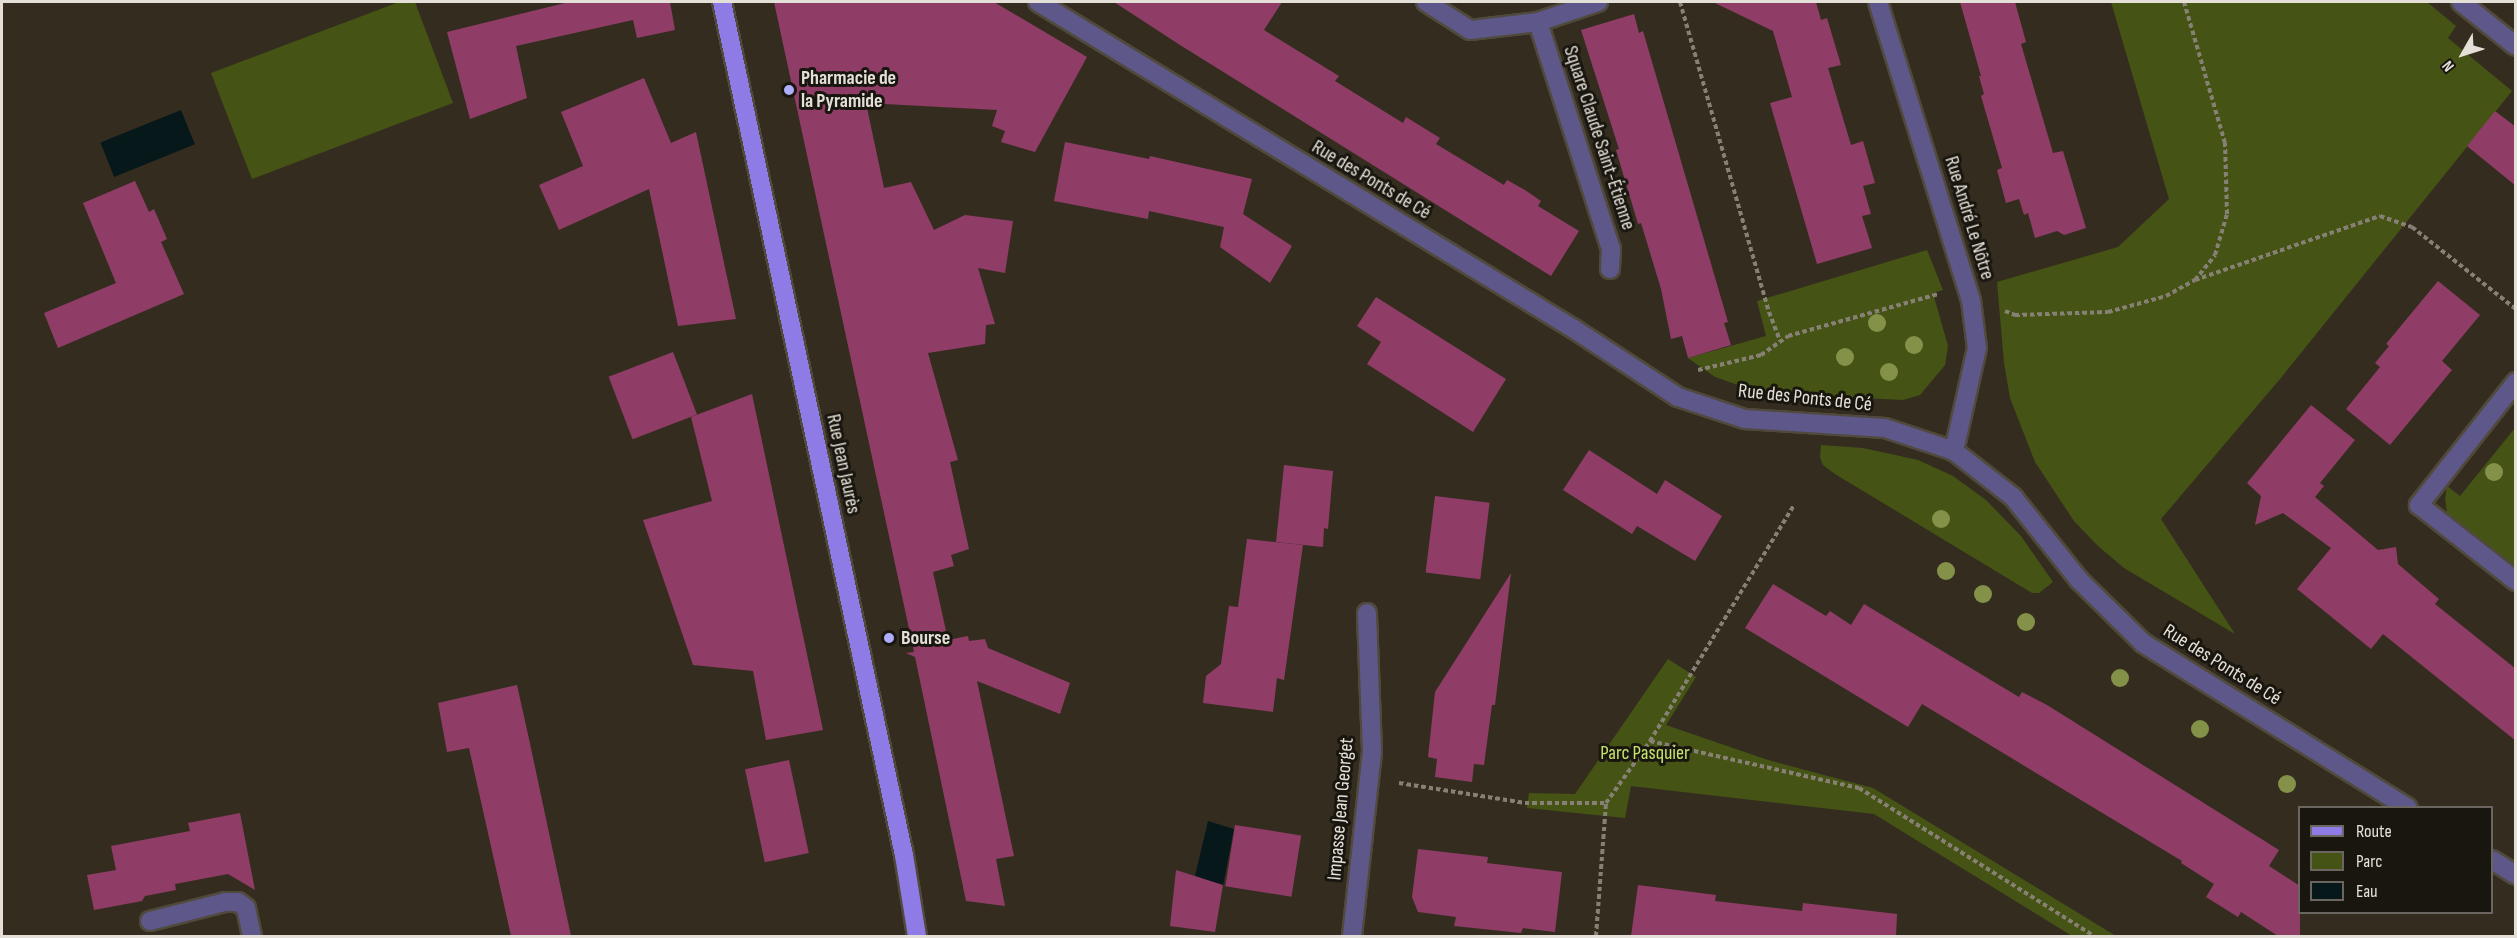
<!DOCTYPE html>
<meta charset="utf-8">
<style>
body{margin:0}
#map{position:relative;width:2517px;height:938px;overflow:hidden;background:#342d1f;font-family:"Sofia Sans Condensed",sans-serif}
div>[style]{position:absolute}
.green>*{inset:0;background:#455315}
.water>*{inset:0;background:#07181b;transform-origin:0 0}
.building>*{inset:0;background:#8f3d66;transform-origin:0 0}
.path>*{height:4px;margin-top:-2px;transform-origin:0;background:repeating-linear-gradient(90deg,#878175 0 4.5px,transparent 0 7.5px)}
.roads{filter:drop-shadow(2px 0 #504a3c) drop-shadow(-2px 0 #504a3c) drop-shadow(0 2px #504a3c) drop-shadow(0 -2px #504a3c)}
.minor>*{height:18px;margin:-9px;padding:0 9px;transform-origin:9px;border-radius:9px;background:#5e578a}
.major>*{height:18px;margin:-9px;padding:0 9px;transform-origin:9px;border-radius:9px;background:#8f7be5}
.trees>*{width:18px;height:18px;margin:-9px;border-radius:50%;background:#849249}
.dots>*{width:16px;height:16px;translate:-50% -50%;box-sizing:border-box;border:3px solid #191610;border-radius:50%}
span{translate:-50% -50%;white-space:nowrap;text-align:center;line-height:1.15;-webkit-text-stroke:6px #191610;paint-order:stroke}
.poi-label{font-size:20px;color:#e5e0d7;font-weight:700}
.left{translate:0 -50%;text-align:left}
.street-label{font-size:20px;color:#e5e0d7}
.park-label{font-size:20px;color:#c6e46b}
.frame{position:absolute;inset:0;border:3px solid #e5e0d7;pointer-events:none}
.legend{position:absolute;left:2298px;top:806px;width:195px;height:108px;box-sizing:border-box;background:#191610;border:2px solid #6b6760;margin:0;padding:8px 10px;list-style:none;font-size:18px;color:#e5e0d7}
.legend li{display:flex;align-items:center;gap:12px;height:30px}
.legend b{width:30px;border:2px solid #6b6760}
.north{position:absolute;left:2433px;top:24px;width:60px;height:60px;-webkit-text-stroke:4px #191610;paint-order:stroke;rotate:231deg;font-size:16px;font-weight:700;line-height:24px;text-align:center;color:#e5e0d7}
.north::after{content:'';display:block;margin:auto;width:21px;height:27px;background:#e5e0d7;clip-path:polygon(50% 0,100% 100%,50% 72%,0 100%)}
</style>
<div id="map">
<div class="green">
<i style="clip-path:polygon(399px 2px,415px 2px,453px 103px,252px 179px,211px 73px)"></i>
<i style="clip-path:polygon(2111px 2px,2427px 2px,2456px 26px,2448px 38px,2512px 91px,2280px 379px,2161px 519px,2235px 634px,2124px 568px,2098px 546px,2074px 521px,2035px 462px,2010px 398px,2004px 363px,1997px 282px,2118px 247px,2169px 199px)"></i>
<i style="clip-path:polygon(1927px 250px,1943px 290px,1933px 293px,1948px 346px,1945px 365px,1920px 395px,1903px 400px,1761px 393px,1715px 377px,1688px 358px,1766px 336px,1757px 301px)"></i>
<i style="clip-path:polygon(2515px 428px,2515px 575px,2455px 527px,2447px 513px,2445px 499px,2447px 486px,2460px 496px)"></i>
<i style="clip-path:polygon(1821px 445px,1863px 448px,1918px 460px,1953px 476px,1986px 500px,2021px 536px,2053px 582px,2039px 593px,2032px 593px,1835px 474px,1823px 465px,1820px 457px)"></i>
<i style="clip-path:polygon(1668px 659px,1696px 677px,1666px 725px,1768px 760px,1873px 788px,2116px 936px,2072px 936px,1874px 814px,1631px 786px,1625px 818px,1527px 808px,1529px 793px,1575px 794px)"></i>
</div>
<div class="water">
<i style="left:181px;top:110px;width:37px;height:87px;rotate:68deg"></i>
<i style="clip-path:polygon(1208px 821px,1234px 829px,1223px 886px,1195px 876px)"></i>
</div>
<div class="building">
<i style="clip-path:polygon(569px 2px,670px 2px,675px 30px,637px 38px,633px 20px,516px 46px,527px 98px,470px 119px,447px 32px)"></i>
<i style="clip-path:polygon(774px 2px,994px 2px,1087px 57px,1035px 152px,1001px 142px,1005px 131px,992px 126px,997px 110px,866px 103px,884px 188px,911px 182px,934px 230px,965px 215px,1013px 221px,1005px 273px,978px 268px,995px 324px,986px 325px,985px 344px,928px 353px,958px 460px,950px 462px,969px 549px,951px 555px,954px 566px,933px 572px,948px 640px,968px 636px,969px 641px,985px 639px,988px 648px,1070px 683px,1060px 714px,977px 681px,1014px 856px,996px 859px,1005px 906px,966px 901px,915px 657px,906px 653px,914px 652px)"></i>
<i style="clip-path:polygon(1114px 2px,1282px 2px,1264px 30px,1339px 76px,1335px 81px,1403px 123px,1406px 117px,1440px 138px,1436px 144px,1504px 185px,1507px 180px,1525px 190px,1541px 201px,1538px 206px,1579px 231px,1551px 276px,1180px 45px)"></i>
<i style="clip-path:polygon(1713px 2px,1816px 2px,1821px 20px,1827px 18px,1841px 65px,1828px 68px,1851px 145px,1863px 141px,1875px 183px,1863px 186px,1871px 214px,1862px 216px,1872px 248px,1817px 264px,1770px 103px,1792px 97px,1773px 31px)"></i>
<i style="clip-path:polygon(1960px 2px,2015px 2px,2026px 42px,2021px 44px,2053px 153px,2063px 151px,2086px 228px,2064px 235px,2057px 231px,2035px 238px,2028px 213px,2024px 215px,2019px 199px,2006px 203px,1997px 170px,2002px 168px,1981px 96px,1984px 94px,1979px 76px,1981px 76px)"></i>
<i style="clip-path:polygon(1634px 14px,1639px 33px,1643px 31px,1728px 322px,1724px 323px,1731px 345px,1688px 358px,1682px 336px,1671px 339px,1661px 289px,1641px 223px,1638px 224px,1616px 150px,1619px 149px,1581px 30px)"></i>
<i style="clip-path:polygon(644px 78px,671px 143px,696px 132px,736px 319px,678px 326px,649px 189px,559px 230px,539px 185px,583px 166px,561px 112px)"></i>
<i style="clip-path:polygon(2495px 111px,2516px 127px,2516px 186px,2467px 146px)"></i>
<i style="clip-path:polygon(1065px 142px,1149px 159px,1150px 156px,1252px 179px,1243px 214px,1292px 246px,1270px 283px,1220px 247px,1224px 227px,1149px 211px,1148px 219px,1054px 201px)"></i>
<i style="clip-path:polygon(135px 181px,149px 212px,154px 209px,167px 239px,161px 242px,184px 294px,58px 348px,44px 313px,116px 283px,83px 203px)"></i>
<i style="clip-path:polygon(2438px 281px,2480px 315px,2442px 361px,2452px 370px,2390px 445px,2346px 409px,2380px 367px,2375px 363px,2389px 346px,2386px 344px)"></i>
<i style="clip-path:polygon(1376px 297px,1506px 379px,1473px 432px,1367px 364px,1381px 342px,1357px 326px)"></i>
<i style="left:673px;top:352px;width:67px;height:69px;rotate:69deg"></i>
<i style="clip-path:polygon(752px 394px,823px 730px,766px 740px,753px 671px,693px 665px,643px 520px,712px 501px,691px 417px)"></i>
<i style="clip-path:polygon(2311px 405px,2355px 440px,2320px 483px,2324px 486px,2315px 497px,2378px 550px,2396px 547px,2398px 564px,2439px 599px,2435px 604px,2516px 669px,2516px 741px,2383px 634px,2371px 649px,2297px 589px,2331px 548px,2283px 513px,2255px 525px,2261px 496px,2247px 483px)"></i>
<i style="clip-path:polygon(1589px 450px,1657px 494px,1665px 480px,1722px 516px,1695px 561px,1637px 526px,1632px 534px,1563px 490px)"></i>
<i style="clip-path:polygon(1284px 465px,1333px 471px,1328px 529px,1324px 528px,1323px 547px,1276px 542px)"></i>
<i style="left:1435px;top:496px;width:55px;height:77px;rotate:7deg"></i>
<i style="clip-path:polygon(1247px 539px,1303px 545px,1284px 680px,1277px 678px,1273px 712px,1203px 703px,1206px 676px,1221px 664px,1229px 606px,1238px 607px)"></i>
<i style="clip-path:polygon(1511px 573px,1495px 705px,1492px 705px,1484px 765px,1474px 764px,1472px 782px,1435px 777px,1437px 759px,1428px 757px,1435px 692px)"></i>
<i style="clip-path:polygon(1773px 584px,1826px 616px,1830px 611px,1851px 625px,1864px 604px,2019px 697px,2022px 692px,2047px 705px,2279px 850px,2269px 866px,2300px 886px,2300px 936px,2278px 936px,2241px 912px,2238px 917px,2206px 897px,2214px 884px,2181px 863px,2182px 861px,1922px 704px,1908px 727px,1745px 628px)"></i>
<i style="clip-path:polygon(517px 685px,529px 739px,571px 936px,511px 936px,469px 748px,447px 752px,438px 703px)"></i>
<i style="left:789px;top:760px;width:95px;height:45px;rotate:78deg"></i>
<i style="clip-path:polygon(240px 813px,255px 890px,228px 874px,175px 884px,176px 890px,145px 896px,142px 901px,94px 910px,87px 875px,116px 870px,111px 846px,190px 831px,188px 823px)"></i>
<i style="left:1235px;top:825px;width:67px;height:62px;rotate:9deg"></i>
<i style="clip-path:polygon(1418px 849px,1488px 857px,1487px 863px,1562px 872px,1555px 932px,1523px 928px,1521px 933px,1454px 926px,1456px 917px,1418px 912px,1412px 897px)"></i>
<i style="clip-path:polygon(1176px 870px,1223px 885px,1215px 932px,1170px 926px)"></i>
<i style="clip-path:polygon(1638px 885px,1716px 895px,1715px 901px,1802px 911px,1803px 903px,1897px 914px,1896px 936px,1631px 936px)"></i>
</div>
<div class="path">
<i style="left:1680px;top:2px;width:323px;rotate:74deg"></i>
<i style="left:1769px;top:312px;width:31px;rotate:69deg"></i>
<i style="left:2195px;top:280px;width:196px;rotate:-19.1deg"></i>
<i style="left:2380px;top:216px;width:34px;rotate:19deg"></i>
<i style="left:2412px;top:227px;width:132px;rotate:38.3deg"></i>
<i style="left:2005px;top:311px;width:11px;rotate:22deg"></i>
<i style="left:2015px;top:315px;width:93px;rotate:-1.8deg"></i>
<i style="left:2108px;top:312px;width:60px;rotate:-15.4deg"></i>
<i style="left:2166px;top:296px;width:33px;rotate:-29deg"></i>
<i style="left:2195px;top:280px;width:32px;rotate:-51deg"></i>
<i style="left:2215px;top:255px;width:43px;rotate:-73.7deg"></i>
<i style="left:2227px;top:214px;width:71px;rotate:-91.6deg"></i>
<i style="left:2225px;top:143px;width:147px;rotate:-106.2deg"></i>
<i style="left:1698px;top:370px;width:65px;rotate:-13.4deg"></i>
<i style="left:1761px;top:355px;width:33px;rotate:-35deg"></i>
<i style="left:1788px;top:336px;width:156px;rotate:-15.6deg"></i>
<i style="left:1650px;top:741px;width:214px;rotate:12.7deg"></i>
<i style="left:1859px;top:788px;width:278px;rotate:32.2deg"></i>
<i style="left:1399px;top:783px;width:128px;rotate:9deg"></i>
<i style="left:1525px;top:803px;width:81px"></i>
<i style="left:1596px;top:936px;width:133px;rotate:-85.7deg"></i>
<i style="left:1606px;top:803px;width:76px;rotate:-54.6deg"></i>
<i style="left:1650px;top:741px;width:276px;rotate:-58.6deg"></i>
</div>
<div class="roads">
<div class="minor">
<i style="left:1038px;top:2px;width:628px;rotate:31.39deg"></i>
<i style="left:1574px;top:329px;width:124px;rotate:33.2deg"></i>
<i style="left:1678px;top:397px;width:71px;rotate:18.2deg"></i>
<i style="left:1745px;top:419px;width:140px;rotate:3.7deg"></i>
<i style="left:1885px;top:428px;width:73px;rotate:18.4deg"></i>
<i style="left:1954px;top:451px;width:75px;rotate:37.9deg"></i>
<i style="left:2013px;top:497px;width:106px;rotate:51.5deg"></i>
<i style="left:2079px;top:580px;width:90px;rotate:44.5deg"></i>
<i style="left:2143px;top:643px;width:312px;rotate:31.9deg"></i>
<i style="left:1426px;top:2px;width:52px;rotate:32.5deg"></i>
<i style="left:1470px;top:30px;width:68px;rotate:-6.7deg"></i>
<i style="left:1598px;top:2px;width:63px;rotate:161.6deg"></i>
<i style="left:1538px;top:22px;width:238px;rotate:72.2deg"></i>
<i style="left:1611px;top:249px;width:20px;rotate:93deg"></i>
<i style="left:1878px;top:2px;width:312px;rotate:72.7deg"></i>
<i style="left:1971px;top:300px;width:48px;rotate:82.9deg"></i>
<i style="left:1977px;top:348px;width:106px;rotate:102.6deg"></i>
<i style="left:2461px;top:2px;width:70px;rotate:38.7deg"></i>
<i style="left:2516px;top:382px;width:157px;rotate:128.3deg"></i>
<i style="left:2419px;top:505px;width:123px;rotate:38.1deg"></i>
<i style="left:2492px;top:860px;width:28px;rotate:32deg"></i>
<i style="left:150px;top:921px;width:77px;rotate:-14.2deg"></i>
<i style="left:225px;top:902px;width:13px"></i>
<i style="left:238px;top:902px;width:10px;rotate:37deg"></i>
<i style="left:246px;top:908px;width:29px;rotate:78deg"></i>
<i style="left:1352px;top:936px;width:185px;rotate:-83.8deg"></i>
<i style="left:1372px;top:752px;width:139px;rotate:-92.1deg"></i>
</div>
<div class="major">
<i style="left:722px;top:2px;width:872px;rotate:77.96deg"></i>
<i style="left:904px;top:855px;width:82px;rotate:80.9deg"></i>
</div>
</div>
<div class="trees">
<i style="left:1877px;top:323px"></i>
<i style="left:1914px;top:345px"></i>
<i style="left:1845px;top:357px"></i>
<i style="left:1889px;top:372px"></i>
<i style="left:2494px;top:472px"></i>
<i style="left:1941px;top:519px"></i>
<i style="left:1946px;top:571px"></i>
<i style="left:1983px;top:594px"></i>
<i style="left:2026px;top:622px"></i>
<i style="left:2120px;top:678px"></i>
<i style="left:2200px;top:729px"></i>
<i style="left:2287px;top:784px"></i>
</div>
<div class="dots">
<i style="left:789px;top:90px;background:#b0aefa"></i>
<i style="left:889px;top:638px;background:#b0aefa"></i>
</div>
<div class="poi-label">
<span class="left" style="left:801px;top:90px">Pharmacie de<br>la Pyramide</span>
<span class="left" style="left:901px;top:638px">Bourse</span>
</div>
<div class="street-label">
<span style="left:1599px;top:138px;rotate:72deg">Square Claude Saint-Étienne</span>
<span style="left:1371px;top:180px;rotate:31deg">Rue des Ponts de Cé</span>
<span style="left:1969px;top:218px;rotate:73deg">Rue André Le Nôtre</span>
<span style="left:1805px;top:398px;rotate:6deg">Rue des Ponts de Cé</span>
<span style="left:843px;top:464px;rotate:78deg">Rue Jean Jaurès</span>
<span style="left:2222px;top:665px;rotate:32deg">Rue des Ponts de Cé</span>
<span style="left:1341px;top:809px;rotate:-85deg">Impasse Jean Georget</span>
</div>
<div class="park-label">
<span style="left:1645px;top:753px">Parc Pasquier</span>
</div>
<div class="frame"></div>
<ul class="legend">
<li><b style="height:8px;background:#8f7be5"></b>Route</li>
<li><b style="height:16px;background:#455315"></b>Parc</li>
<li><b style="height:16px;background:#07181b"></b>Eau</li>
</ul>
<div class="north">N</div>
</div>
